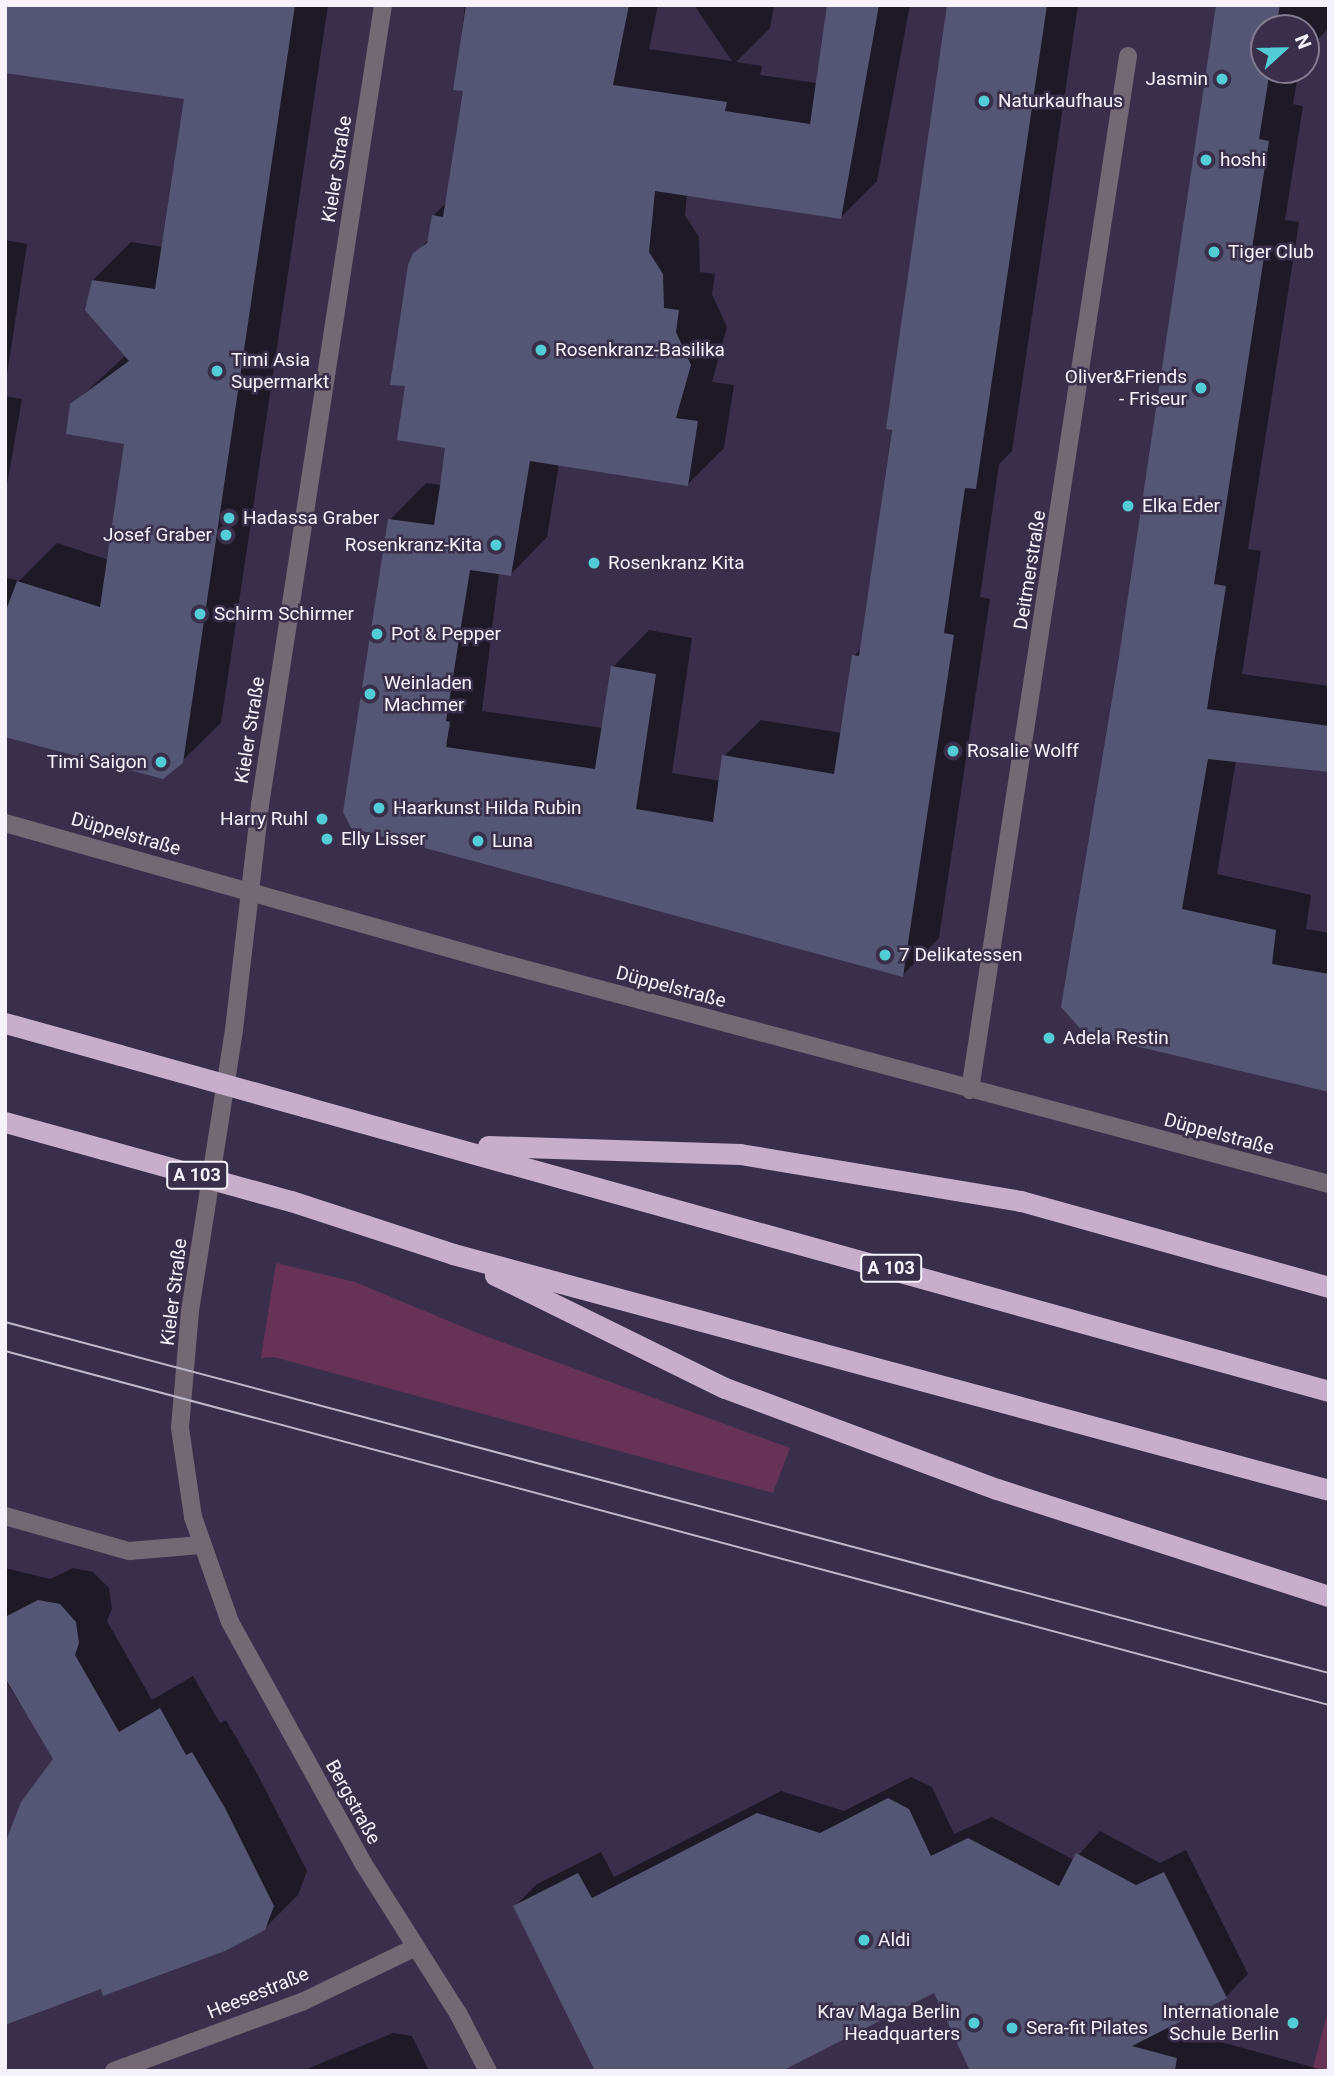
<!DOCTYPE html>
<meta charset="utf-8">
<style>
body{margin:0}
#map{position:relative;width:1334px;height:2076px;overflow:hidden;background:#392f4a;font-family:Roboto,sans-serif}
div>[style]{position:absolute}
.green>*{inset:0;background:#663356}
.shadow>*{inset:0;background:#0007}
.building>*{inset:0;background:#545674}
.minor>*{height:18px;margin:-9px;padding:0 9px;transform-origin:9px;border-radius:9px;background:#736975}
.highway>*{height:21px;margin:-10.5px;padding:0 10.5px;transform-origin:10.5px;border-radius:10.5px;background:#c7afcc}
.tram>*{height:2px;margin:-1px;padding:0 1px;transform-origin:1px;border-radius:1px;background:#beb9c8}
.highway-bridge>*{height:21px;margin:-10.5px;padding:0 10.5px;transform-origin:10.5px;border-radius:10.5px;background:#c7afcc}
.dots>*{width:19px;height:19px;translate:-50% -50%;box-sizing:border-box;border:4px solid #392f4a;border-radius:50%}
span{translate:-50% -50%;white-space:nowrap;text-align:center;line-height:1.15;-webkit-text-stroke:5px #392f4a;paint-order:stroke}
.shield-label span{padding:2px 5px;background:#392f4a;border:2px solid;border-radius:5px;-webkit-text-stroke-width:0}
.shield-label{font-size:18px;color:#f5f2fc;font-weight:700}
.poi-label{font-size:19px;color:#f5f2fc}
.right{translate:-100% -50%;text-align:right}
.left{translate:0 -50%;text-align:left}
.street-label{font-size:19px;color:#f5f2fc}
.frame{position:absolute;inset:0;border:7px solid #f5f2fc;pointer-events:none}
.north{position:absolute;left:1250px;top:14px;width:70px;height:70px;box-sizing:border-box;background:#392f4a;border:2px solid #847d91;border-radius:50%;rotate:68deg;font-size:19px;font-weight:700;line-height:28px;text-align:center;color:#f5f2fc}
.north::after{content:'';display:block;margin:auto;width:24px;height:32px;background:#52ccd5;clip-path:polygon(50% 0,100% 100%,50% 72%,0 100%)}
</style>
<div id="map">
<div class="green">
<i style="clip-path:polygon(276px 1263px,355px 1282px,480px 1334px,790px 1448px,773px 1493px,274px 1357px,261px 1358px)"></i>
<i style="clip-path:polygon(1329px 2007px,1329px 2071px,1312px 2071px)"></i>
</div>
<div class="shadow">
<i style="clip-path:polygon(5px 5px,328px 5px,221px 723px,182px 761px,5px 734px,5px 577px,19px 581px,57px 543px,109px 560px,126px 442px,72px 405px,126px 355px,93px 280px,131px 242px,163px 247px,186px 97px)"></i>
<i style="clip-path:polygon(465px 5px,658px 5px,649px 49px,732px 61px,694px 5px,774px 5px,770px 28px,736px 62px,762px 66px,760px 75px,817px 83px,828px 5px,910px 5px,877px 181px,841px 217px,687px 194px,685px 215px,699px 237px,700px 272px,715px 274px,712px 294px,727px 327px,712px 382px,734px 385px,724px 448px,688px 484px,559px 464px,547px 537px,511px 574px,499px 572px,482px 711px,603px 728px,613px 667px,649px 630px,692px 638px,672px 773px,721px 781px,724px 756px,761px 720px,842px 733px,854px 656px,862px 648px,949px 5px,1078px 5px,1012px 451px,999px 464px,980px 597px,990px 599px,939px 938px,903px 975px,353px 827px,390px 520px,426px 483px,442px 485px,447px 447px,407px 384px,415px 254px,429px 239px,433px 216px,447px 202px,465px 90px,455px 88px)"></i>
<i style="clip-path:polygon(1218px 5px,1329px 5px,1329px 28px,1306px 51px,1306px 28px,1264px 28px,1264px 70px,1299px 70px,1293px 104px,1303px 106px,1285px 220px,1299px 222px,1248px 549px,1261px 551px,1242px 674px,1329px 686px,1329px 772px,1236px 760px,1217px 874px,1311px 895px,1306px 929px,1329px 933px,1329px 1090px,1086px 1033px,1121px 657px)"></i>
<i style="clip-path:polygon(5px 240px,27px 244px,5px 388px)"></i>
<i style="clip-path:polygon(5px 396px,22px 399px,5px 496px)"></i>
<i style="clip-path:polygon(5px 1568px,50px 1579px,73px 1568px,93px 1572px,109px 1588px,112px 1609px,107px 1621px,152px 1700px,193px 1676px,220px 1723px,226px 1720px,258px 1775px,307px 1871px,298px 1895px,264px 1929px,5px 2023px,5px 1873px,55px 1759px,5px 1680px)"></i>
<i style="clip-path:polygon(911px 1777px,932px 1787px,954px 1834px,992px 1817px,1074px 1860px,1100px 1831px,1160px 1863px,1186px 1850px,1248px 1974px,1226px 1997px,1166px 2027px,1327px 2071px,972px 2071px,934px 1990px,515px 1906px,537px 1884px,601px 1852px,614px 1877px,781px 1791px,844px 1811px)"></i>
<i style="clip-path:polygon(393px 2033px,412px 2036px,429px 2071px,302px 2071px)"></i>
</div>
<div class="building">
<i style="clip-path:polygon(5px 5px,295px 5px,183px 763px,163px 779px,5px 737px,5px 613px,17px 581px,100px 607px,124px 444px,66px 434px,70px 404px,129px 361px,85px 310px,92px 280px,155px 289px,184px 99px,5px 73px)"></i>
<i style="clip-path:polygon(466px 5px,629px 5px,613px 85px,727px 102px,725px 111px,810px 124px,827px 5px,879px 5px,841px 219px,655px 191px,649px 252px,663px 274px,664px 308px,679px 310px,676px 332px,691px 365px,676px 418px,698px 421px,688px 486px,530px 461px,511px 576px,470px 570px,446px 721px,450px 722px,446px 747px,595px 769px,611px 666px,656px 674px,636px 809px,713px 822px,722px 755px,834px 774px,852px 655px,859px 656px,892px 430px,886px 429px,947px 5px,1047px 5px,976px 489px,965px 488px,944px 633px,954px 635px,903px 977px,351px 828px,343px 812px,388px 519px,434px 525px,440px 486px,445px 448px,397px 440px,405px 386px,390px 385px,408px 265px,413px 253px,427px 243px,432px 215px,443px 217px,463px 91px,453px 90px)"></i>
<i style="clip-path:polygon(1216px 5px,1280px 5px,1276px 28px,1264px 28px,1264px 70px,1270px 70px,1259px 139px,1269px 141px,1251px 255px,1264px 257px,1214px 584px,1226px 586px,1207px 709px,1329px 726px,1329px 772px,1208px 759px,1182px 909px,1276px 930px,1272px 964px,1329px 974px,1329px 1092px,1085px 1034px,1061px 1007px,1119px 657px)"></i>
<i style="clip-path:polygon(38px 1600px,60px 1604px,76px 1622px,79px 1643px,75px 1655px,119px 1732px,160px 1708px,186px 1755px,192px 1752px,225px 1808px,274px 1906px,265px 1930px,225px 1951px,103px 1996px,101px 1989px,5px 2025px,7px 1838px,21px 1802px,53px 1759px,5px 1678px,5px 1617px)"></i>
<i style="clip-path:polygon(888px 1798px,909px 1809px,931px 1856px,968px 1838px,1059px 1886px,1076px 1853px,1136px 1885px,1164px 1872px,1227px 1998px,1132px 2046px,1177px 2058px,1175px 2071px,970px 2071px,934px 1993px,782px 2071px,595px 2071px,513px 1906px,578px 1873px,592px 1898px,757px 1813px,820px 1833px)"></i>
</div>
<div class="minor">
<i style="left:383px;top:5px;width:809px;rotate:98.74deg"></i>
<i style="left:260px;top:805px;width:226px;rotate:96.6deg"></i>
<i style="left:234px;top:1030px;width:284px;rotate:98.9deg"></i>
<i style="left:190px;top:1311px;width:117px;rotate:94.9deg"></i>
<i style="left:180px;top:1428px;width:90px;rotate:81.7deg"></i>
<i style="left:193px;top:1517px;width:111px;rotate:70.6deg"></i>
<i style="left:230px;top:1622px;width:275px;rotate:61.1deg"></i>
<i style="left:363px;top:1863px;width:178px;rotate:57.7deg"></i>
<i style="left:458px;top:2013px;width:65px;rotate:62.7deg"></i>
<i style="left:5px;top:823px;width:512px;rotate:15.75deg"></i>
<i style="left:498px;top:962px;width:860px;rotate:14.96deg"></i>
<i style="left:970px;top:1090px;width:1046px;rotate:-81.31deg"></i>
<i style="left:5px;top:1516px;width:129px;rotate:15.8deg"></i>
<i style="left:129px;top:1551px;width:72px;rotate:-4.8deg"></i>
<i style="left:114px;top:2071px;width:202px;rotate:-20.2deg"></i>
<i style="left:304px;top:2001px;width:124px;rotate:-25.7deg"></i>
</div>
<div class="highway">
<i style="left:5px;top:1023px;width:119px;rotate:15.5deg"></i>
<i style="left:306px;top:1107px;width:1062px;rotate:15.52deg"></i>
<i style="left:5px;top:1122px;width:102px;rotate:15.4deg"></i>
<i style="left:488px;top:1146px;width:252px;rotate:1.8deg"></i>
<i style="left:740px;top:1154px;width:285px;rotate:9.5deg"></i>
<i style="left:1021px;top:1201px;width:320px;rotate:15.6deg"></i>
<i style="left:291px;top:1201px;width:170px;rotate:18.1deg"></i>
<i style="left:453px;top:1254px;width:907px;rotate:15.08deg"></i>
<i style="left:495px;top:1275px;width:256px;rotate:26.2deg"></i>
<i style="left:725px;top:1388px;width:290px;rotate:20.4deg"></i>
<i style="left:997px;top:1489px;width:349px;rotate:17.9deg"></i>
</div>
<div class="tram">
<i style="left:5px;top:1322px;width:1370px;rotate:14.85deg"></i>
<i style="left:5px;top:1351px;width:1371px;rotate:14.97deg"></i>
</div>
<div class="highway-bridge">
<i style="left:120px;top:1055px;width:193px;rotate:15.6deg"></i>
<i style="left:103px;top:1149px;width:195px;rotate:15.5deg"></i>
</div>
<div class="dots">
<i style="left:1222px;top:79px;background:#52ccd5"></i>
<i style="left:984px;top:101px;background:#52ccd5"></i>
<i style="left:1206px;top:160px;background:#52ccd5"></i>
<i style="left:1214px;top:252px;background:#52ccd5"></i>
<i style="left:541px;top:350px;background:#52ccd5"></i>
<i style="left:217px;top:371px;background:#52ccd5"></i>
<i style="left:1201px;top:388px;background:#52ccd5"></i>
<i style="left:1128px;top:506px;background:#52ccd5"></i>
<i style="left:229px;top:518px;background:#52ccd5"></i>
<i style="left:226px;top:535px;background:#52ccd5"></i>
<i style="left:496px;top:545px;background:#52ccd5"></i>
<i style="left:594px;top:563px;background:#52ccd5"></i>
<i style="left:200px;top:614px;background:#52ccd5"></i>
<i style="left:377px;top:634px;background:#52ccd5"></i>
<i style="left:370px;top:694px;background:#52ccd5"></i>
<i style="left:953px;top:751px;background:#52ccd5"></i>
<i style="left:161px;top:762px;background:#52ccd5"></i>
<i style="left:379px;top:808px;background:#52ccd5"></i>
<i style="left:322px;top:819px;background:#52ccd5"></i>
<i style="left:327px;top:839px;background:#52ccd5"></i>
<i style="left:478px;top:841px;background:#52ccd5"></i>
<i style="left:885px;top:955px;background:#52ccd5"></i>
<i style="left:1049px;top:1038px;background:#52ccd5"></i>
<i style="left:864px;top:1940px;background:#52ccd5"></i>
<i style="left:974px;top:2023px;background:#52ccd5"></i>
<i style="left:1293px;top:2023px;background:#52ccd5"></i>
<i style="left:1012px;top:2028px;background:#52ccd5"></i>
</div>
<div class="shield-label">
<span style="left:197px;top:1175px">A 103</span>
<span style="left:891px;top:1268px">A 103</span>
</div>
<div class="poi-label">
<span class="right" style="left:1208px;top:79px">Jasmin</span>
<span class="left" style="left:998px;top:101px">Naturkaufhaus</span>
<span class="left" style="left:1220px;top:160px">hoshi</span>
<span class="left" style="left:1228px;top:252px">Tiger Club</span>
<span class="left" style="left:555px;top:350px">Rosenkranz-Basilika</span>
<span class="left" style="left:231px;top:371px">Timi Asia<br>Supermarkt</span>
<span class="right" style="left:1187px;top:388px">Oliver&amp;Friends<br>- Friseur</span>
<span class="left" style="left:1142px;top:506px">Elka Eder</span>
<span class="left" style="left:243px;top:518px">Hadassa Graber</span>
<span class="right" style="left:212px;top:535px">Josef Graber</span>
<span class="right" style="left:482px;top:545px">Rosenkranz-Kita</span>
<span class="left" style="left:608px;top:563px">Rosenkranz Kita</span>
<span class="left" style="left:214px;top:614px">Schirm Schirmer</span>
<span class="left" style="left:391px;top:634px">Pot &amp; Pepper</span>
<span class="left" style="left:384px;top:694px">Weinladen<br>Machmer</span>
<span class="left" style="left:967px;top:751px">Rosalie Wolff</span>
<span class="right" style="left:147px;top:762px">Timi Saigon</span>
<span class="left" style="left:393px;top:808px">Haarkunst Hilda Rubin</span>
<span class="right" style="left:308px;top:819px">Harry Ruhl</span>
<span class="left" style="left:341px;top:839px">Elly Lisser</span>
<span class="left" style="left:492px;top:841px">Luna</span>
<span class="left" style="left:899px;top:955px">7 Delikatessen</span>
<span class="left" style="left:1063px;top:1038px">Adela Restin</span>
<span class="left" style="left:878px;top:1940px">Aldi</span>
<span class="right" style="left:960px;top:2023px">Krav Maga Berlin<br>Headquarters</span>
<span class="right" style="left:1279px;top:2023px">Internationale<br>Schule Berlin</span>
<span class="left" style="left:1026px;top:2028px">Sera-fit Pilates</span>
</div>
<div class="street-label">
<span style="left:337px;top:169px;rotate:-81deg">Kieler Straße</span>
<span style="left:1030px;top:570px;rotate:-81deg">Deitmerstraße</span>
<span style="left:250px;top:730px;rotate:-81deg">Kieler Straße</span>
<span style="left:126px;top:834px;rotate:16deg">Düppelstraße</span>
<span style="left:671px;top:987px;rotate:15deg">Düppelstraße</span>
<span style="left:1219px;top:1134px;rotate:15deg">Düppelstraße</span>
<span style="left:174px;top:1292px;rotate:-83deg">Kieler Straße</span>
<span style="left:353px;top:1802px;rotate:61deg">Bergstraße</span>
<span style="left:258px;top:1993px;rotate:-22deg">Heesestraße</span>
</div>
<div class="frame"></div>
<div class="north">N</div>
</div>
